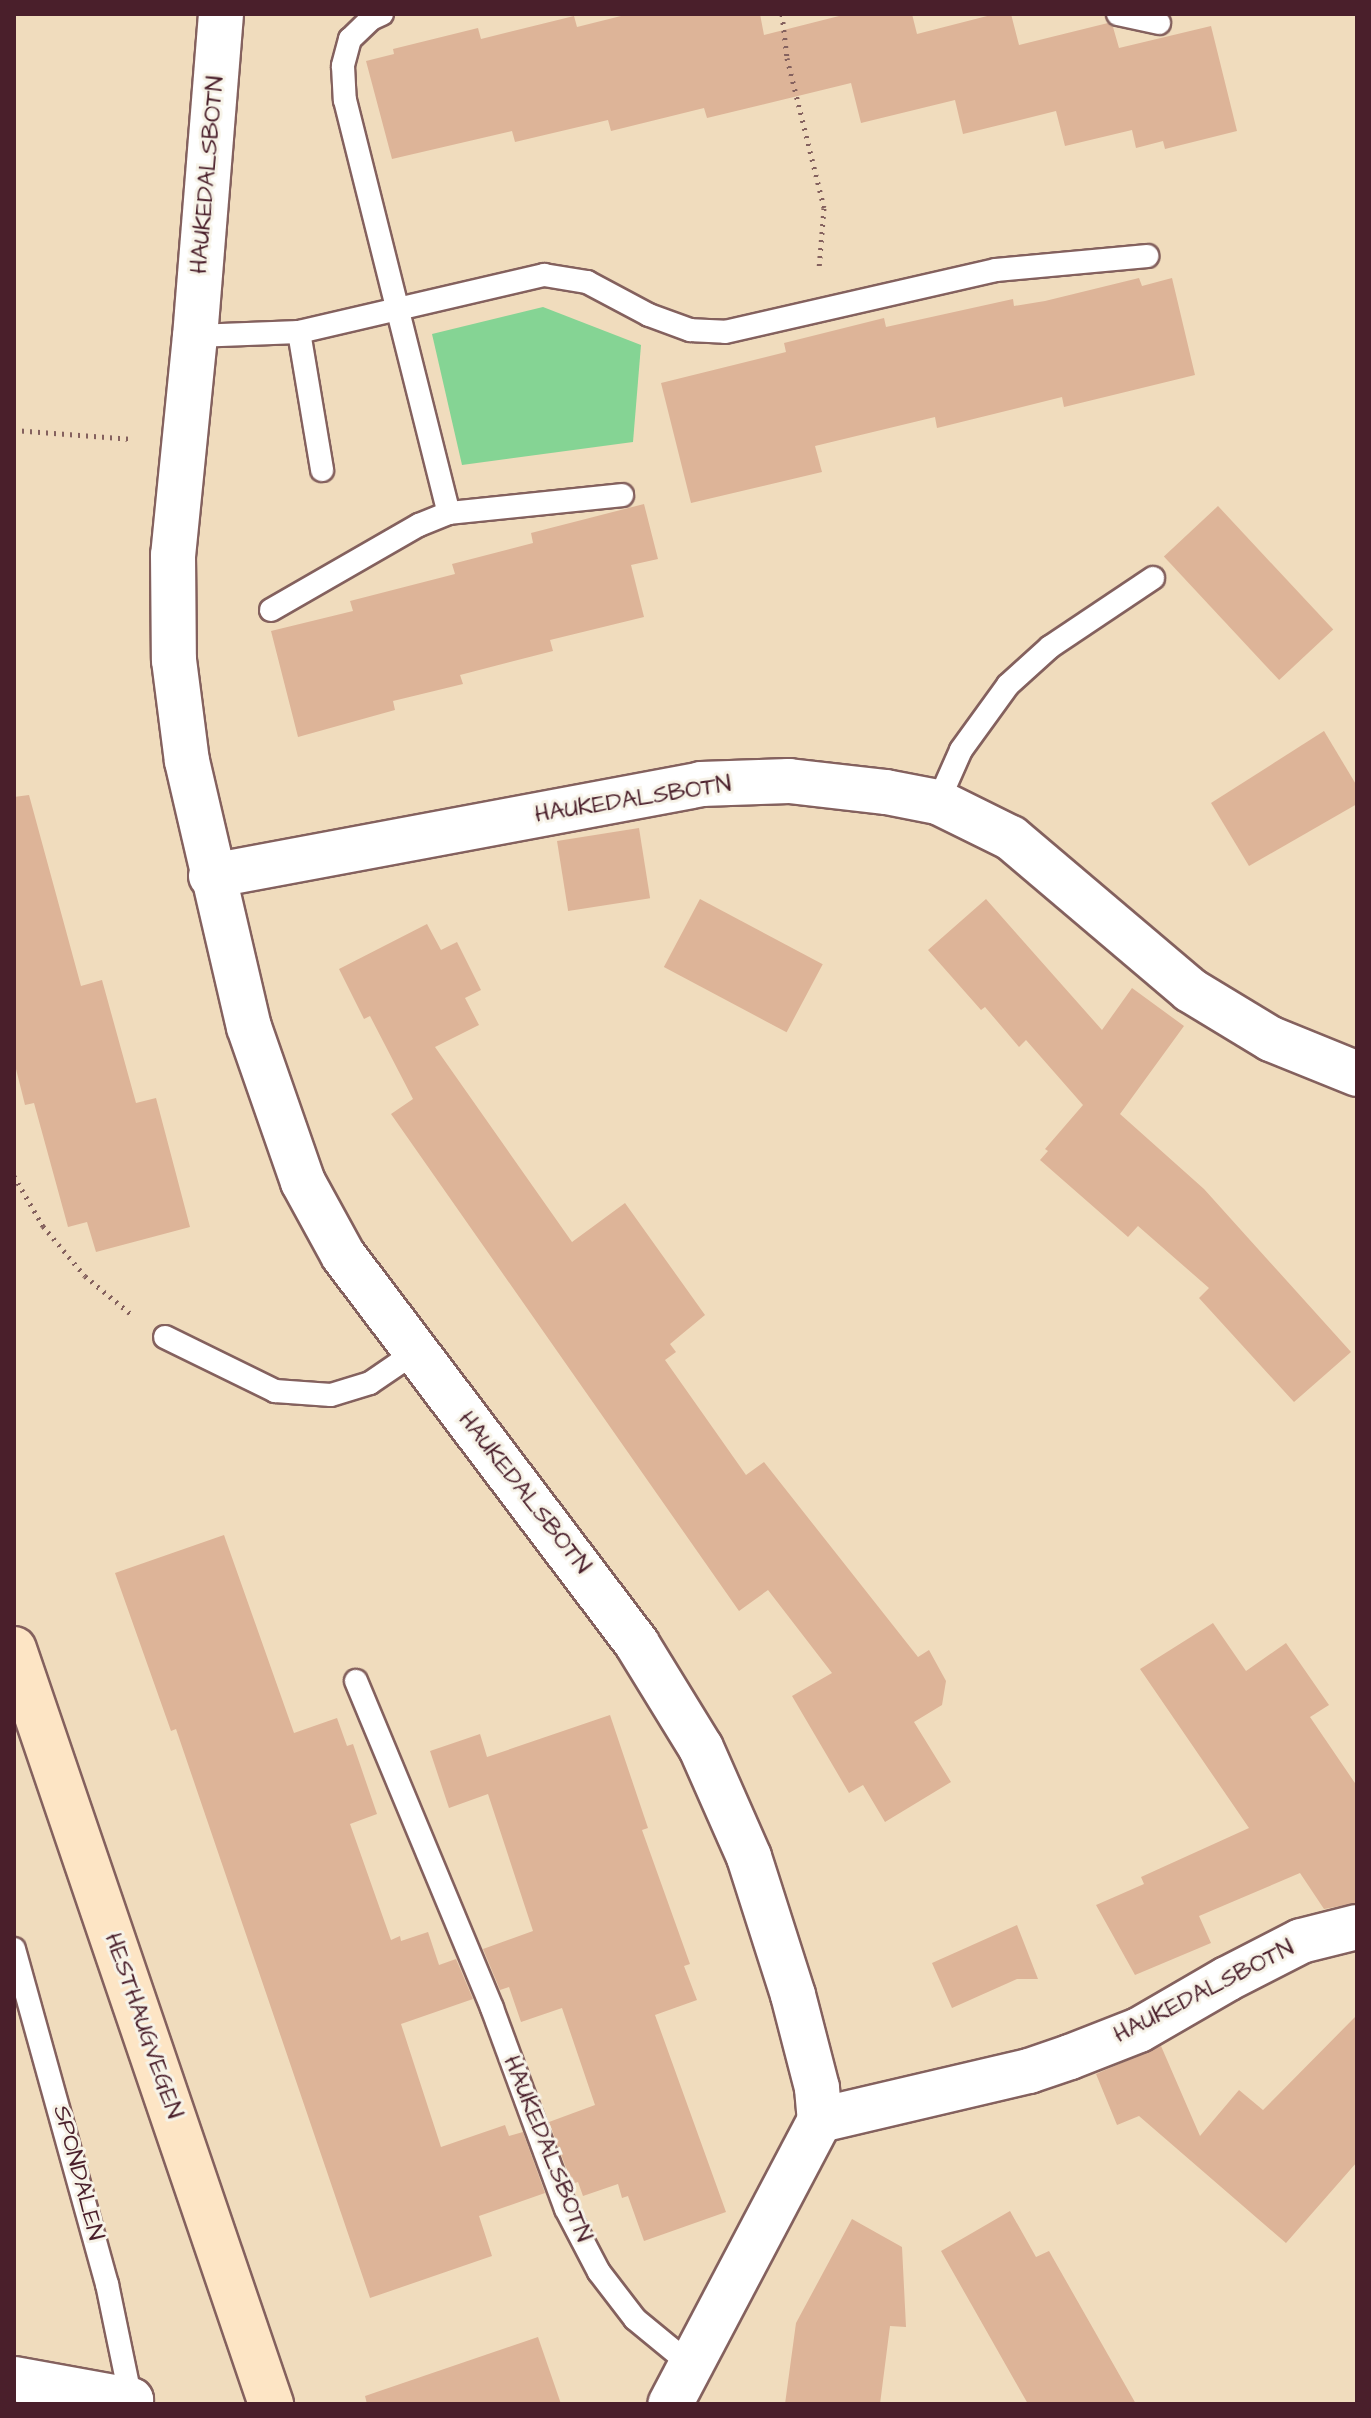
<!DOCTYPE html>
<style>
body{margin:0}
#map{position:relative;width:1371px;height:2418px;overflow:hidden;background:#f0dcbd;font-family:"Architects Daughter",sans-serif}
div>[style]{position:absolute}
.green>*{inset:0;background:#85d494}
.building>*{inset:0;background:#ddb498;transform-origin:0 0}
.path>*{height:5px;margin-top:-2.5px;transform-origin:0;background:repeating-linear-gradient(90deg,#84615e 0 2px,transparent 0 8px)}
.roads{filter:drop-shadow(2px 0 #84615e) drop-shadow(-2px 0 #84615e) drop-shadow(0 2px #84615e) drop-shadow(0 -2px #84615e)}
.lane>*{height:22px;margin:-11px;padding:0 11px;transform-origin:11px;border-radius:11px;background:#fff}
.street>*{height:44px;margin:-22px;padding:0 22px;transform-origin:22px;border-radius:22px;background:#fff}
.secondary>*{height:44px;margin:-22px;padding:0 22px;transform-origin:22px;border-radius:22px;background:#fde5c5}
span{translate:-50% -50%;white-space:nowrap;text-align:center;line-height:1.15;-webkit-text-stroke:6px #f7f3e8;paint-order:stroke}
.street-label{font-size:24px;color:#4a1f2b}
.frame{position:absolute;inset:0;border:16px solid #4a1f2b;pointer-events:none}
</style>
<div id="map">
<div class="green">
<i style="clip-path:polygon(543px 307px,641px 345px,633px 442px,462px 465px,432px 334px)"></i>
</div>
<div class="building">
<i style="clip-path:polygon(629px 14px,760px 14px,764px 35px,847px 14px,912px 14px,917px 34px,995px 14px,1011px 14px,1019px 45px,1108px 23px,1113px 27px,1119px 48px,1211px 26px,1237px 131px,1165px 149px,1163px 141px,1136px 148px,1132px 130px,1065px 146px,1056px 111px,963px 134px,955px 100px,861px 123px,851px 83px,707px 118px,704px 108px,611px 131px,608px 120px,515px 142px,512px 131px,392px 159px,366px 61px,394px 54px,393px 49px,478px 28px,481px 39px,574px 16px,577px 27px)"></i>
<i style="clip-path:polygon(1139px 278px,1142px 286px,1172px 278px,1195px 375px,1064px 407px,1062px 397px,937px 428px,935px 417px,815px 446px,822px 472px,691px 503px,661px 383px,786px 352px,784px 343px,884px 318px,886px 327px,1013px 299px,1014px 306px,1045px 301px)"></i>
<i style="clip-path:polygon(644px 504px,658px 559px,631px 565px,644px 617px,550px 640px,553px 651px,460px 675px,463px 684px,393px 701px,395px 710px,298px 737px,271px 631px,353px 611px,350px 601px,455px 574px,452px 564px,533px 543px,531px 533px)"></i>
<i style="left:1218px;top:506px;width:169px;height:74px;rotate:47deg"></i>
<i style="clip-path:polygon(1324px 731px,1357px 786px,1357px 804px,1249px 866px,1211px 803px)"></i>
<i style="clip-path:polygon(29px 795px,81px 986px,102px 980px,136px 1103px,156px 1098px,190px 1227px,96px 1252px,87px 1222px,68px 1227px,34px 1103px,25px 1105px,14px 1061px,14px 797px)"></i>
<i style="left:639px;top:828px;width:71px;height:83px;rotate:81deg"></i>
<i style="left:700px;top:899px;width:139px;height:77px;rotate:28deg"></i>
<i style="clip-path:polygon(986px 899px,1102px 1030px,1132px 988px,1184px 1026px,1120px 1114px,1204px 1189px,1351px 1352px,1294px 1402px,1199px 1298px,1209px 1288px,1138px 1226px,1128px 1237px,1040px 1160px,1048px 1151px,1045px 1149px,1083px 1105px,1026px 1040px,1019px 1047px,985px 1007px,981px 1010px,928px 950px)"></i>
<i style="clip-path:polygon(427px 924px,441px 950px,457px 942px,481px 990px,465px 998px,479px 1025px,435px 1047px,572px 1242px,625px 1203px,705px 1315px,670px 1344px,676px 1352px,665px 1360px,746px 1475px,764px 1462px,918px 1657px,929px 1650px,946px 1681px,942px 1705px,914px 1722px,951px 1782px,885px 1822px,863px 1785px,849px 1793px,792px 1696px,832px 1673px,768px 1590px,739px 1611px,391px 1114px,413px 1099px,370px 1016px,364px 1019px,339px 969px)"></i>
<i style="clip-path:polygon(224px 1535px,294px 1733px,337px 1718px,347px 1746px,353px 1744px,377px 1814px,350px 1824px,391px 1940px,400px 1936px,401px 1941px,428px 1932px,439px 1965px,456px 1959px,473px 1999px,401px 2024px,441px 2147px,505px 2125px,509px 2136px,523px 2132px,545px 2193px,479px 2216px,492px 2256px,370px 2298px,176px 1729px,171px 1731px,115px 1573px)"></i>
<i style="clip-path:polygon(1213px 1623px,1246px 1671px,1286px 1643px,1329px 1705px,1310px 1717px,1357px 1786px,1357px 1903px,1324px 1909px,1300px 1873px,1199px 1916px,1211px 1943px,1135px 1975px,1096px 1905px,1144px 1884px,1141px 1877px,1249px 1828px,1140px 1669px)"></i>
<i style="clip-path:polygon(610px 1715px,648px 1828px,642px 1830px,690px 1964px,684px 1966px,697px 2000px,655px 2015px,726px 2212px,644px 2241px,628px 2196px,622px 2198px,618px 2184px,583px 2196px,578px 2182px,572px 2184px,549px 2122px,595px 2105px,562px 2008px,521px 2022px,509px 1987px,500px 1990px,483px 1949px,533px 1931px,488px 1794px,449px 1808px,430px 1751px,480px 1734px,487px 1757px)"></i>
<i style="clip-path:polygon(1017px 1925px,1038px 1979px,1017px 1979px,952px 2008px,932px 1963px)"></i>
<i style="clip-path:polygon(1357px 2015px,1357px 2162px,1286px 2243px,1139px 2116px,1117px 2125px,1096px 2074px,1161px 2046px,1200px 2136px,1239px 2090px,1263px 2110px)"></i>
<i style="clip-path:polygon(1010px 2211px,1036px 2257px,1049px 2251px,1136px 2404px,1028px 2404px,941px 2251px)"></i>
<i style="clip-path:polygon(852px 2219px,902px 2247px,906px 2327px,890px 2326px,880px 2404px,785px 2404px,796px 2323px)"></i>
<i style="clip-path:polygon(538px 2337px,561px 2404px,367px 2404px,365px 2396px)"></i>
</div>
<div class="path">
<i style="left:782px;top:14px;width:44px;rotate:83.5deg"></i>
<i style="left:787px;top:58px;width:154px;rotate:76.1deg"></i>
<i style="left:824px;top:208px;width:61px;rotate:94.7deg"></i>
<i style="left:14px;top:430px;width:119px;rotate:4.3deg"></i>
<i style="left:14px;top:1176px;width:58px;rotate:59.9deg"></i>
<i style="left:43px;top:1226px;width:65px;rotate:50deg"></i>
<i style="left:85px;top:1276px;width:60px;rotate:39.6deg"></i>
</div>
<div class="roads">
<div class="lane">
<i style="left:382px;top:14px;width:12px;rotate:156deg"></i>
<i style="left:371px;top:19px;width:29px;rotate:136deg"></i>
<i style="left:350px;top:39px;width:28px;rotate:105deg"></i>
<i style="left:343px;top:66px;width:34px;rotate:87deg"></i>
<i style="left:345px;top:100px;width:426px;rotate:75.9deg"></i>
<i style="left:1118px;top:14px;width:42px;rotate:12.4deg"></i>
<i style="left:299px;top:332px;width:140px;rotate:80.5deg"></i>
<i style="left:195px;top:336px;width:104px;rotate:-2.2deg"></i>
<i style="left:299px;top:332px;width:252px;rotate:-13.1deg"></i>
<i style="left:544px;top:275px;width:44px;rotate:9.2deg"></i>
<i style="left:587px;top:282px;width:70px;rotate:28deg"></i>
<i style="left:649px;top:315px;width:44px;rotate:20.1deg"></i>
<i style="left:690px;top:330px;width:35px;rotate:3deg"></i>
<i style="left:725px;top:332px;width:278px;rotate:-12.9deg"></i>
<i style="left:996px;top:270px;width:152px;rotate:-5.3deg"></i>
<i style="left:271px;top:610px;width:171px;rotate:-29.9deg"></i>
<i style="left:419px;top:525px;width:32px;rotate:-22deg"></i>
<i style="left:449px;top:513px;width:174px;rotate:-5.9deg"></i>
<i style="left:938px;top:802px;width:57px;rotate:-66.1deg"></i>
<i style="left:961px;top:750px;width:80px;rotate:-54.1deg"></i>
<i style="left:1008px;top:685px;width:57px;rotate:-42.1deg"></i>
<i style="left:1050px;top:647px;width:124px;rotate:-33.8deg"></i>
<i style="left:165px;top:1337px;width:123px;rotate:26.1deg"></i>
<i style="left:275px;top:1391px;width:56px;rotate:4.1deg"></i>
<i style="left:331px;top:1395px;width:41px;rotate:-17.1deg"></i>
<i style="left:370px;top:1383px;width:53px;rotate:-34.3deg"></i>
<i style="left:356px;top:1681px;width:354px;rotate:67.4deg"></i>
<i style="left:492px;top:2008px;width:214px;rotate:69.8deg"></i>
<i style="left:566px;top:2209px;width:71px;rotate:62.4deg"></i>
<i style="left:599px;top:2272px;width:59px;rotate:52.5deg"></i>
<i style="left:635px;top:2319px;width:72px;rotate:39.4deg"></i>
<i style="left:14px;top:1949px;width:348px;rotate:74.5deg"></i>
<i style="left:107px;top:2284px;width:118px;rotate:78.3deg"></i>
</div>
<div class="street">
<i style="left:221px;top:14px;width:323px;rotate:94.6deg"></i>
<i style="left:195px;top:336px;width:220px;rotate:95.7deg"></i>
<i style="left:173px;top:555px;width:105px;rotate:89.5deg"></i>
<i style="left:174px;top:660px;width:102px;rotate:82.7deg"></i>
<i style="left:187px;top:761px;width:273px;rotate:76.9deg"></i>
<i style="left:249px;top:1027px;width:164px;rotate:70.8deg"></i>
<i style="left:303px;top:1182px;width:83px;rotate:61.3deg"></i>
<i style="left:343px;top:1255px;width:488px;rotate:52.9deg"></i>
<i style="left:637px;top:1644px;width:122px;rotate:58.4deg"></i>
<i style="left:701px;top:1748px;width:119px;rotate:66.2deg"></i>
<i style="left:749px;top:1857px;width:145px;rotate:72.3deg"></i>
<i style="left:793px;top:1995px;width:96px;rotate:75.5deg"></i>
<i style="left:817px;top:2088px;width:32px;rotate:85deg"></i>
<i style="left:820px;top:2120px;width:321px;rotate:117.8deg"></i>
<i style="left:211px;top:876px;width:499px;rotate:-10.6deg"></i>
<i style="left:701px;top:784px;width:88px;rotate:-2deg"></i>
<i style="left:789px;top:781px;width:98px;rotate:6.5deg"></i>
<i style="left:886px;top:792px;width:53px;rotate:10.9deg"></i>
<i style="left:938px;top:802px;width:81px;rotate:26.3deg"></i>
<i style="left:1011px;top:838px;width:235px;rotate:40.3deg"></i>
<i style="left:1190px;top:990px;width:95px;rotate:31.2deg"></i>
<i style="left:1271px;top:1039px;width:93px;rotate:22.1deg"></i>
<i style="left:820px;top:2120px;width:215px;rotate:-13.2deg"></i>
<i style="left:1029px;top:2071px;width:43px;rotate:-18.9deg"></i>
<i style="left:1070px;top:2057px;width:74px;rotate:-21.4deg"></i>
<i style="left:1139px;top:2030px;width:102px;rotate:-30.1deg"></i>
<i style="left:1227px;top:1979px;width:83px;rotate:-27.2deg"></i>
<i style="left:1301px;top:1941px;width:58px;rotate:-14deg"></i>
<i style="left:14px;top:2379px;width:119px;rotate:10.2deg"></i>
<i style="left:131px;top:2400px;width:4px;rotate:90deg"></i>
</div>
<div class="secondary">
<i style="left:14px;top:1649px;width:798px;rotate:71.2deg"></i>
</div>
</div>
<div class="street-label">
<span style="left:208px;top:175px;rotate:-85deg">HAUKEDALSBOTN</span>
<span style="left:633px;top:800px;rotate:-9deg">HAUKEDALSBOTN</span>
<span style="left:524px;top:1493px;rotate:52deg">HAUKEDALSBOTN</span>
<span style="left:1204px;top:1992px;rotate:-27deg">HAUKEDALSBOTN</span>
<span style="left:143px;top:2026px;rotate:71deg">HESTHAUGVEGEN</span>
<span style="left:547px;top:2149px;rotate:68deg">HAUKEDALSBOTN</span>
<span style="left:78px;top:2173px;rotate:75deg">SPONDALEN</span>
</div>
<div class="frame"></div>
</div>
